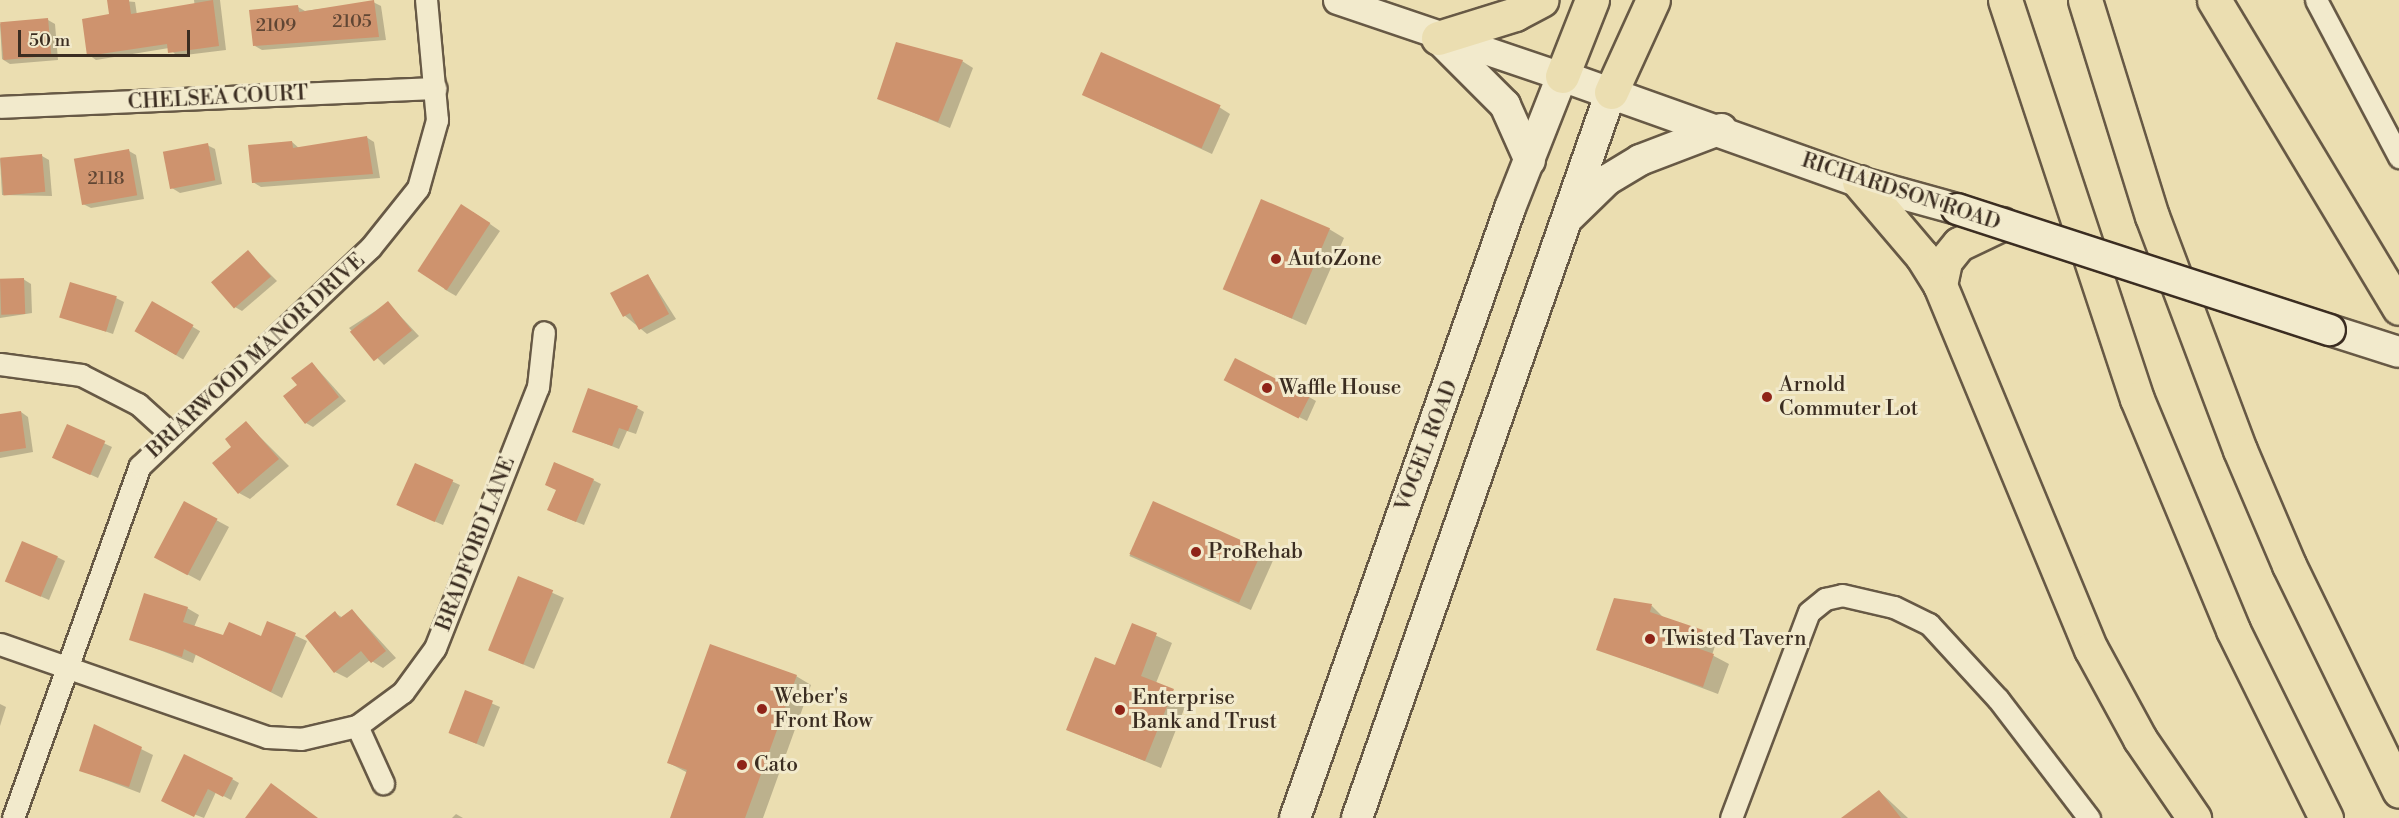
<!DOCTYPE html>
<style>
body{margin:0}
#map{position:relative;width:2399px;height:818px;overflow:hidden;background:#ebdeb1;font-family:"Libre Bodoni",serif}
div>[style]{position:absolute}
.shadow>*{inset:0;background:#0003;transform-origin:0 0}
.building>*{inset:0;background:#ce936e;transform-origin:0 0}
.roads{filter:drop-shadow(2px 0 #675945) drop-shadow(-2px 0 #675945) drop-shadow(0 2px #675945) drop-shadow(0 -2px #675945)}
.minor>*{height:21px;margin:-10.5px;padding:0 10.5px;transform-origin:10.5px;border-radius:10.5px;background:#f2eacc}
.tertiary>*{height:27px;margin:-13.5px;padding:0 13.5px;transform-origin:13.5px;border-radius:13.5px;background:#f2eacc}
.secondary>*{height:30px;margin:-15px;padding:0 15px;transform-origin:15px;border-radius:15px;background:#f2eacc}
.motorway>*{height:33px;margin:-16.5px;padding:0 16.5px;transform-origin:16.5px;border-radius:16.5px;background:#ebdeb1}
.bridges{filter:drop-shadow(2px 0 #3b2d21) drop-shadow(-2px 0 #3b2d21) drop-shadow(0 2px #3b2d21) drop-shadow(0 -2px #3b2d21)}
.secondary-bridge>*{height:30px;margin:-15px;padding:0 15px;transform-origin:15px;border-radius:15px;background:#f2eacc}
.dots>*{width:16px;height:16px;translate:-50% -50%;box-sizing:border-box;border:3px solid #f2eacc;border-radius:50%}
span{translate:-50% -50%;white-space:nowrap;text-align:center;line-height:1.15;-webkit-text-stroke:6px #f2eacc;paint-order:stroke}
.number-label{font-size:18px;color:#604634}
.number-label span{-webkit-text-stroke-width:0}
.street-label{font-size:21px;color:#3b2d21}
.poi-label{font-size:21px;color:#3b2d21}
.left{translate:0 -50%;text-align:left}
.scale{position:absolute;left:18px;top:30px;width:172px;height:27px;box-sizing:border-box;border:3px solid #3b2d21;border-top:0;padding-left:8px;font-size:18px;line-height:21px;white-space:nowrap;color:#3b2d21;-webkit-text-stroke:4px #f2eacc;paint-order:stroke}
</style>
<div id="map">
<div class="shadow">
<i style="clip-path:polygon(112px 0,135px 2px,137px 15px,195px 8px,194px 0,220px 0,226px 50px,177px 56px,169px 48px,96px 60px,89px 55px,111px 15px)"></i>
<i style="clip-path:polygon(373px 2px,381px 6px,386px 40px,262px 50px,255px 46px,298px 7px,305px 11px)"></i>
<i style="clip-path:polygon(48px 20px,55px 24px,58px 60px,10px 64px,2px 59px,0 24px)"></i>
<i style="clip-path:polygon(962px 61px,973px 68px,950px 128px,879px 98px)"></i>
<i style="clip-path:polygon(1095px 100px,1219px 107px,1230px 114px,1212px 154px)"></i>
<i style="clip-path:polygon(366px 137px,374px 142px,380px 178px,261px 187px,253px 182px,292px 142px,300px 149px)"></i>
<i style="clip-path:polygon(207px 145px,215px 149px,222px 184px,180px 193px,172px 188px)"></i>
<i style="clip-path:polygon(129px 151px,136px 155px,144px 199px,91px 208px,83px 204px)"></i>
<i style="clip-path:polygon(42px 156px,49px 160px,52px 196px,2px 195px,0 159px)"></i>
<i style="clip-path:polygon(473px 212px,500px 231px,456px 296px,444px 289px)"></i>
<i style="clip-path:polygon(1329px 229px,1344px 238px,1306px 325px,1225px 289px)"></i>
<i style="clip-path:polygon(248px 252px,277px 281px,242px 311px,235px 307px)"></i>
<i style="clip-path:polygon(648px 275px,676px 319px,647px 334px,624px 315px)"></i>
<i style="clip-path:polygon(23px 279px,31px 284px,32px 313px,0 318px,0 280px)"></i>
<i style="clip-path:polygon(116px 298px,124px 302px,113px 334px,61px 316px)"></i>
<i style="left:153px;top:303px;width:55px;height:33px;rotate:31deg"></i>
<i style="clip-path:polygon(388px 303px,419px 336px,384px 365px,349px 328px)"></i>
<i style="clip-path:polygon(312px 363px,346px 401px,313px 427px,306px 423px)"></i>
<i style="clip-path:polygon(1233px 384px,1309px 397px,1316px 401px,1307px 421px)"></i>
<i style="clip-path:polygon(637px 408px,644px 412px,636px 434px,627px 431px,619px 449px,574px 431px)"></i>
<i style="clip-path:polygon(21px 412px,28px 417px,33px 452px,0 458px,0 416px)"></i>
<i style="clip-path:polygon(246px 423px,289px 466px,250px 499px,239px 493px,233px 447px)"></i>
<i style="clip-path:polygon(67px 426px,112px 447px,98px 478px,61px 461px)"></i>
<i style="clip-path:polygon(416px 465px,460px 485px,443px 525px,406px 509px)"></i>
<i style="clip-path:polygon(593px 480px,601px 484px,584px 525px,557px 514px)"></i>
<i style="clip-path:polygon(185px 503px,229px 527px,200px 581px,168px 564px)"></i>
<i style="left:1153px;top:503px;width:133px;height:58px;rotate:24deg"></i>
<i style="clip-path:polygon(57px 557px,65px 561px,49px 600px,8px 582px)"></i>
<i style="clip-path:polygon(519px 578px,564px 598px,534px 669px,501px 655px)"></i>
<i style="clip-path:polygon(1615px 600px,1652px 606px,1665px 619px,1717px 640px,1712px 655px,1729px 664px,1718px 694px,1598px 649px)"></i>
<i style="clip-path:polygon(187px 608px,199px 615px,194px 627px,224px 636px,262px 638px,268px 623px,307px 641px,282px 698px,196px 654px,193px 663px,131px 639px)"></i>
<i style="clip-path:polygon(352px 610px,396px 658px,383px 668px,370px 660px,347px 678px,335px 672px,335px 613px,343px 618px)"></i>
<i style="clip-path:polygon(1133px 625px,1172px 643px,1156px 683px,1188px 699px,1161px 768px,1068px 729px,1116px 667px)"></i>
<i style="clip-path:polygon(796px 676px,811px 685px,763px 818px,672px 818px,688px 773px,669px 763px)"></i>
<i style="clip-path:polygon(466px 692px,500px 707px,484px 747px,458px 736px)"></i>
<i style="clip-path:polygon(0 704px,6px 707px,0 726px)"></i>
<i style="clip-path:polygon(95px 726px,153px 755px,140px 793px,80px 770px)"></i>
<i style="clip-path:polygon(232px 779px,239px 783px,231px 800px,216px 792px,204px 818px,170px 805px)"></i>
<i style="clip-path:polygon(1879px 791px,1908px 818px,1844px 818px)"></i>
<i style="clip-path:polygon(456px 814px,463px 818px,452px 818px)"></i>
</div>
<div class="building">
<i style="clip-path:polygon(107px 0,129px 0,131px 14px,213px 0,219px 46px,168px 53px,167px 44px,87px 56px,82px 19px,109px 14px)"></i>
<i style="clip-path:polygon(374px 0,379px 37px,253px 46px,249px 10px,298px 5px,299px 12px)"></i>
<i style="left:48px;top:18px;width:38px;height:48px;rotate:85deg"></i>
<i style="clip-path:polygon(896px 42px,963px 60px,938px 122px,877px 99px)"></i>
<i style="left:1101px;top:52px;width:131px;height:47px;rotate:24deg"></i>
<i style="clip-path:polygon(367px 136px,373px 174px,252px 183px,248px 145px,292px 141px,293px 148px)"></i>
<i style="left:208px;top:143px;width:38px;height:46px;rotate:79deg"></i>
<i style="left:129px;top:149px;width:47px;height:56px;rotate:80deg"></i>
<i style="left:42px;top:154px;width:38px;height:42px;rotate:85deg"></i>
<i style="left:1261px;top:199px;width:75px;height:98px;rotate:23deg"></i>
<i style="left:461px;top:204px;width:35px;height:80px;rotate:33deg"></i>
<i style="left:248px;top:250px;width:35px;height:49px;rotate:49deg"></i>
<i style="clip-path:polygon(648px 274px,669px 314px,639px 330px,630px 313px,623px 317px,610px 293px)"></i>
<i style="left:24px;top:278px;width:36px;height:24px;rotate:88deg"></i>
<i style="left:70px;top:282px;width:49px;height:37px;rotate:17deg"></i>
<i style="left:152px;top:301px;width:48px;height:35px;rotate:30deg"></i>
<i style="left:388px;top:301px;width:38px;height:49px;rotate:51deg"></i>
<i style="left:1235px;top:358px;width:84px;height:25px;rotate:27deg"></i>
<i style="clip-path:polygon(312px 362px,339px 397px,305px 424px,283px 396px,297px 385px,291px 378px)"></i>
<i style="clip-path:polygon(588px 388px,638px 406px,628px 431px,619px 428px,612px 446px,572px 432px)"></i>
<i style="clip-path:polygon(21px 411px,26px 448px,0 452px,0 414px)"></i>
<i style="clip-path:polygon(246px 421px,279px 459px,238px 494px,212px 463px,231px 447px,225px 439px)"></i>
<i style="left:67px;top:424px;width:42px;height:37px;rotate:24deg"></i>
<i style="clip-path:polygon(554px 462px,594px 479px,576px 522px,547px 510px,556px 490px,545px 485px)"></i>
<i style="left:415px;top:463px;width:42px;height:46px;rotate:24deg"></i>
<i style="left:184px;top:501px;width:38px;height:64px;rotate:28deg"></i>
<i style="left:1153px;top:501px;width:120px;height:58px;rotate:24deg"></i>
<i style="left:22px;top:541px;width:39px;height:44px;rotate:23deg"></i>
<i style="left:518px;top:576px;width:38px;height:80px;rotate:22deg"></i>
<i style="clip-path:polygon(144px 593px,188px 607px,183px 622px,223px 635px,229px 622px,261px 636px,267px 621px,296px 633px,271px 692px,184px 649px,182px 657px,129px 640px)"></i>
<i style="clip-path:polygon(1614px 598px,1652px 604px,1650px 612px,1703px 630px,1697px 648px,1714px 654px,1703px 687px,1596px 650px)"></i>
<i style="clip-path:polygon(352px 609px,386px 651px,371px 663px,361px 651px,334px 673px,305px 636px,335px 611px,340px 618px)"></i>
<i style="clip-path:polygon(1132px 623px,1157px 633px,1141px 676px,1174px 689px,1145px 761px,1066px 730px,1095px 657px,1115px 665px)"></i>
<i style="clip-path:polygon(710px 644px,797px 675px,745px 818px,670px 818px,687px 770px,667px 763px)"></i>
<i style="left:465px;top:690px;width:30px;height:46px;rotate:21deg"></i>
<i style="clip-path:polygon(94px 724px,142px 747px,129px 787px,79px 771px)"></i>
<i style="clip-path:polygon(184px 754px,233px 778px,223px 797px,208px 789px,194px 817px,161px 801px)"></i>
<i style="clip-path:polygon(271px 783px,318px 818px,245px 818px)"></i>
<i style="clip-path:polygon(1879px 790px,1901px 818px,1841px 818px)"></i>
</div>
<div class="roads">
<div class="minor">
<i style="left:2316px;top:0;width:178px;rotate:62.1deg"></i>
<i style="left:0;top:107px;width:436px;rotate:-2.5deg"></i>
<i style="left:0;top:364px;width:82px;rotate:7.7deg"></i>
<i style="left:81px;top:375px;width:64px;rotate:27deg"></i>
<i style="left:138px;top:404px;width:43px;rotate:42.2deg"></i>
<i style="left:0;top:644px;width:283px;rotate:19.2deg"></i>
<i style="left:267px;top:737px;width:34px;rotate:3deg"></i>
<i style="left:301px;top:739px;width:57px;rotate:-13.1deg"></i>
<i style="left:357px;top:726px;width:57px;rotate:-36.5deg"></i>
<i style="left:403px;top:692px;width:54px;rotate:-54deg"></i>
<i style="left:435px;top:648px;width:281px;rotate:-68.5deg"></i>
<i style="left:538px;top:387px;width:55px;rotate:-83.8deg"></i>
<i style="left:357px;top:726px;width:63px;rotate:65.5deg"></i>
<i style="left:13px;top:818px;width:374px;rotate:-70.2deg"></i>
<i style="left:140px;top:466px;width:317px;rotate:-43.5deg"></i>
<i style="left:370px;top:248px;width:77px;rotate:-51.3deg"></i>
<i style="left:418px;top:188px;width:71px;rotate:-74.4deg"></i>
<i style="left:437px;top:120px;width:121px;rotate:-95.2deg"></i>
<i style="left:1731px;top:818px;width:220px;rotate:-69.3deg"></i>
<i style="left:1809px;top:612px;width:21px;rotate:-39deg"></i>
<i style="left:1825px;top:599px;width:17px;rotate:-13deg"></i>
<i style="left:1842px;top:595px;width:53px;rotate:13deg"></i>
<i style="left:1894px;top:607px;width:39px;rotate:26deg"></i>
<i style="left:1929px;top:624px;width:102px;rotate:47.4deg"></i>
<i style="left:1998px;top:699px;width:150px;rotate:52.6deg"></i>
</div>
<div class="tertiary">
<i style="left:1337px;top:0;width:237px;rotate:18.7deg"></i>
</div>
<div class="secondary">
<i style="left:1438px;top:38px;width:95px;rotate:45deg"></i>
<i style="left:1505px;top:105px;width:61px;rotate:65.9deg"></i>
<i style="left:1569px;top:217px;width:53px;rotate:-44.2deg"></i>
<i style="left:1607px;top:180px;width:39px;rotate:-31deg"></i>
<i style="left:1640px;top:160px;width:87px;rotate:-20.9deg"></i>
<i style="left:2330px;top:330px;width:72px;rotate:17.7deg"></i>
<i style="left:1295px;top:818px;width:647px;rotate:-70.58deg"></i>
<i style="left:1510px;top:208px;width:142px;rotate:-68.5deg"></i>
<i style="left:1562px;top:76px;width:315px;rotate:19.6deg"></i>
<i style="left:1859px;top:182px;width:102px;rotate:15.4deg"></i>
<i style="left:1357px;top:818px;width:769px;rotate:-70.72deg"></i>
</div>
<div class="motorway">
<i style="left:2005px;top:0;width:420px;rotate:71.7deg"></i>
<i style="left:2137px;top:399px;width:250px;rotate:67.4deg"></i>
<i style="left:2233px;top:630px;width:210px;rotate:63.7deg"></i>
<i style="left:2085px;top:0;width:226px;rotate:72.8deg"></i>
<i style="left:2152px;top:216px;width:250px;rotate:69.4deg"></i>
<i style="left:2240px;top:450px;width:125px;rotate:66.9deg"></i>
<i style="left:2289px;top:565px;width:251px;rotate:64deg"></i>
<i style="left:2214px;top:0;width:359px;rotate:59deg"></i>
<i style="left:1438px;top:38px;width:81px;rotate:-17.3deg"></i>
<i style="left:1515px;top:14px;width:30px;rotate:-28deg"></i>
<i style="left:1562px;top:76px;width:82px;rotate:-68.5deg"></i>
<i style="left:1611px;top:92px;width:101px;rotate:-65.5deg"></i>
<i style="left:1859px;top:182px;width:97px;rotate:49.6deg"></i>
<i style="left:1922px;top:256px;width:34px;rotate:58deg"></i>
<i style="left:1940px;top:285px;width:394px;rotate:67.5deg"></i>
<i style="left:2091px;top:649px;width:102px;rotate:61.4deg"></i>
<i style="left:2140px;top:739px;width:96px;rotate:55.6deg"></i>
<i style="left:1940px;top:285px;width:25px;rotate:-78deg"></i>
<i style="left:1945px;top:261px;width:22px;rotate:-51deg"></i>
<i style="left:1959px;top:244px;width:47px;rotate:-25.5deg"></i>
</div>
</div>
<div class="bridges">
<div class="secondary-bridge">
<i style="left:1957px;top:209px;width:392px;rotate:18deg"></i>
</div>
</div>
<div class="dots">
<i style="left:1276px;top:259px;background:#8f2418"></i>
<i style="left:1267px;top:388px;background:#8f2418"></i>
<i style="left:1767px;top:397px;background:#8f2418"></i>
<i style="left:1196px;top:552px;background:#8f2418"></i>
<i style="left:1650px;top:639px;background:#8f2418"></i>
<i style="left:762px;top:709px;background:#8f2418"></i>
<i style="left:1120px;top:710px;background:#8f2418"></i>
<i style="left:742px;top:765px;background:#8f2418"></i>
</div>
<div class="number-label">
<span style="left:352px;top:22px">2105</span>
<span style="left:276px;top:26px">2109</span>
<span style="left:106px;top:179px">2118</span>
</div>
<div class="street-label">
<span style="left:218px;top:98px;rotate:-3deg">CHELSEA COURT</span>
<span style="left:1901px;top:192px;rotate:18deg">RICHARDSON ROAD</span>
<span style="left:256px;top:356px;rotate:-43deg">BRIARWOOD MANOR DRIVE</span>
<span style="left:1427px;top:446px;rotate:-69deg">VOGEL ROAD</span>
<span style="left:476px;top:544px;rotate:-69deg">BRADFORD LANE</span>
</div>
<div class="poi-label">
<span class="left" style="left:1288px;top:259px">AutoZone</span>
<span class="left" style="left:1779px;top:397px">Arnold<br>Commuter Lot</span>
<span class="left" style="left:1279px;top:388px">Waffle House</span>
<span class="left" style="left:1208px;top:552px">ProRehab</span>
<span class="left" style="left:1662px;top:639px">Twisted Tavern</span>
<span class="left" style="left:774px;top:709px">Weber's<br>Front Row</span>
<span class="left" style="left:1132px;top:710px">Enterprise<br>Bank and Trust</span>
<span class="left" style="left:754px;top:765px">Cato</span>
</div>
<div class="scale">50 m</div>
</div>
